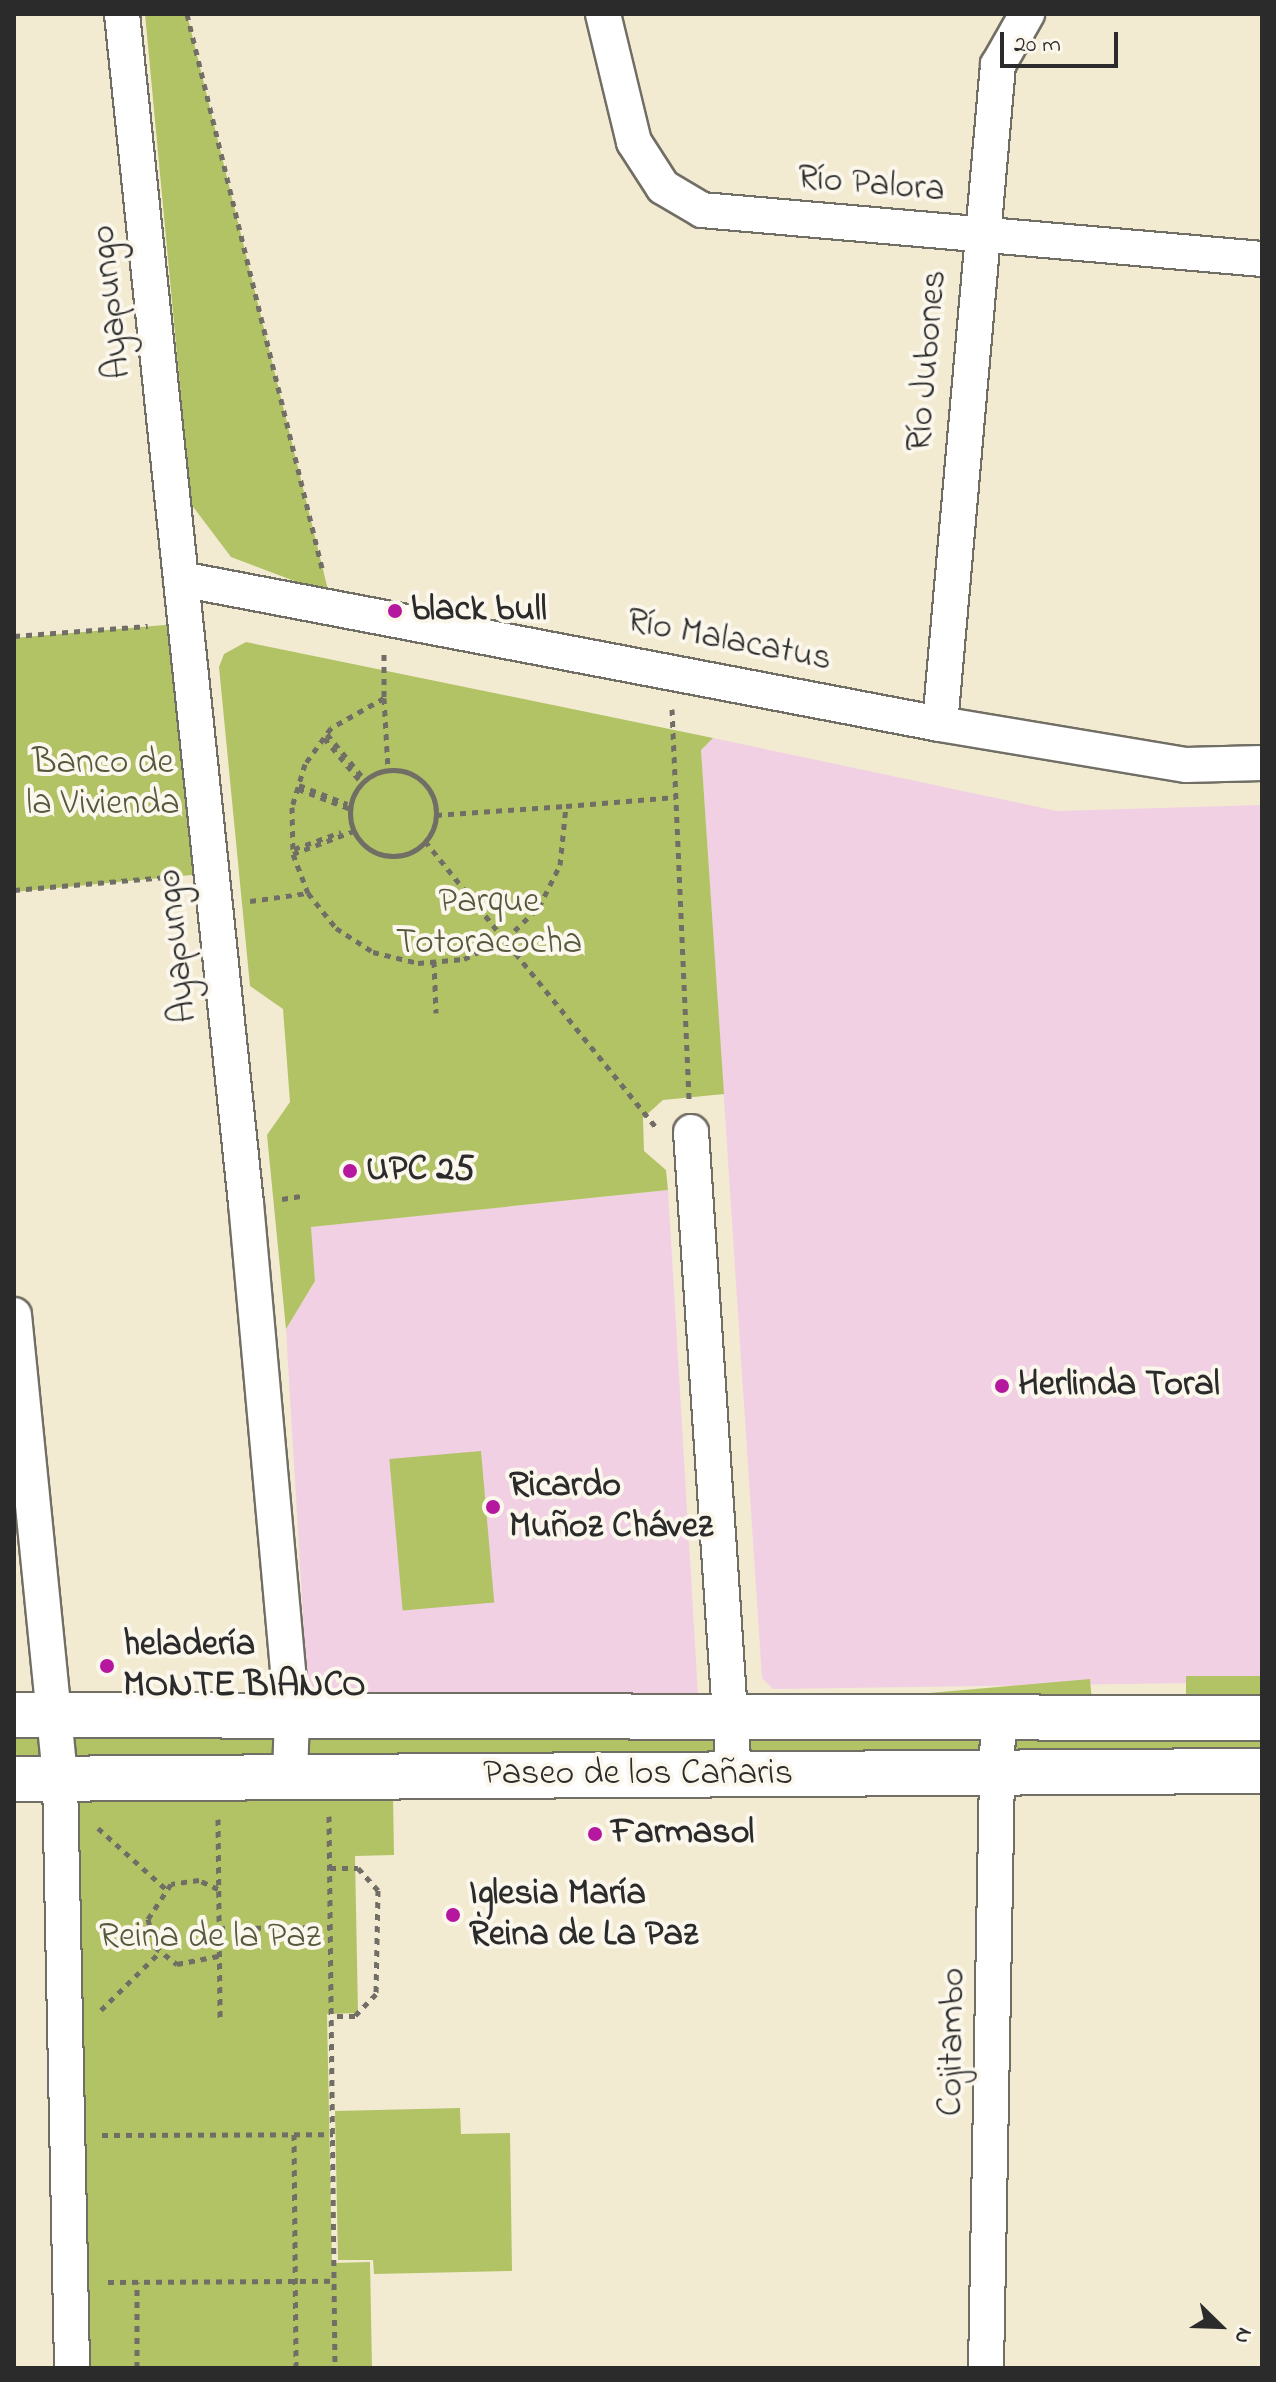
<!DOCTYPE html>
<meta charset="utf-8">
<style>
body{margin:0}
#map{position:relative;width:1276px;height:2382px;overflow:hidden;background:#f3ead2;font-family:"Indie Flower",sans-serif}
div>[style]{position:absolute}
.built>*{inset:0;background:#f1d0e3}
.green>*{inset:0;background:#b2c366;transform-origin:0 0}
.path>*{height:5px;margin-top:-2.5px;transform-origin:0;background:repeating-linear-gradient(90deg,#716e65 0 6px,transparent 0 12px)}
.path>.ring{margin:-2.5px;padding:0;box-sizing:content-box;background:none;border:5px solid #716e65;border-radius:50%}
.roads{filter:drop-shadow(2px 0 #716e65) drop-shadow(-2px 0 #716e65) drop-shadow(0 2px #716e65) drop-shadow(0 -2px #716e65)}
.street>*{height:34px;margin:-17px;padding:0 17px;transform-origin:17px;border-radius:17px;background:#fff}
.secondary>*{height:44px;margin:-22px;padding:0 22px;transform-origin:22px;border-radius:22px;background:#fff}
.dots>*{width:22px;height:22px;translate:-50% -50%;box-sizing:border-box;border:4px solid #fbf7ec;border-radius:50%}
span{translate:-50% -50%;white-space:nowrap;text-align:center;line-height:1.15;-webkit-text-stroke:8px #fbf7ec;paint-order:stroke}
.street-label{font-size:36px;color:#2b2b2b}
.poi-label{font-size:36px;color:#2b2b2b;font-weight:700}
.left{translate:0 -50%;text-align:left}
.park-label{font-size:36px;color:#54593d}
.frame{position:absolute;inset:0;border:16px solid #2b2b2b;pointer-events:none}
.north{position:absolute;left:1180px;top:2286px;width:80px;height:80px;-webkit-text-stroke:6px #fbf7ec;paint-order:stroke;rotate:113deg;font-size:22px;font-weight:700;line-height:32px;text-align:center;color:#2b2b2b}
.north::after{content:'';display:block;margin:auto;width:28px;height:36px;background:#2b2b2b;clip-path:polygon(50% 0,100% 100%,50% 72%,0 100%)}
.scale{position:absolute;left:1000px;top:32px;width:118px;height:36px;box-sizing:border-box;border:4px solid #2b2b2b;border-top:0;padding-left:10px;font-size:24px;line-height:28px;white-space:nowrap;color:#2b2b2b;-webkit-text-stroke:6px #fbf7ec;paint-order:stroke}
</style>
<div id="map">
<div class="built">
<i style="clip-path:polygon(713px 738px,1057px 811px,1262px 805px,1262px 1682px,773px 1689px,762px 1678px,701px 750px)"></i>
<i style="clip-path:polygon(668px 1190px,698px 1695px,308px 1700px,286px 1329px,315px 1281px,310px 1227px)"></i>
</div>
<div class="green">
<i style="clip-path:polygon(145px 14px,187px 14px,329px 594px,231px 557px,191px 504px)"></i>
<i style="clip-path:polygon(176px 624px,202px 874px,14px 892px,14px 638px)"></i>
<i style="clip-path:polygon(246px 642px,713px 738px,701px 750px,724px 1094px,663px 1100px,643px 1118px,644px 1151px,666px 1170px,668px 1190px,311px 1227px,315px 1281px,286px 1329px,267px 1135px,290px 1102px,283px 1009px,250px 986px,219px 667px,224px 654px)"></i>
<i style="left:481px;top:1451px;width:152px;height:92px;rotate:85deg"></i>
<i style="left:1186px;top:1676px;width:76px;height:35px"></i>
<i style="left:1090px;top:1679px;width:33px;height:319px;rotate:85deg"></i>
<i style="left:284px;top:1719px;width:49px;height:224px;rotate:90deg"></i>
<i style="clip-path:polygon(296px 1720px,725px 1728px,727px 1770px,297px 1769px)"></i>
<i style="left:49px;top:1721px;width:53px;height:35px;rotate:86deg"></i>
<i style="clip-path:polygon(992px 1723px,991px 1770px,737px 1767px,736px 1727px)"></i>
<i style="left:1004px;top:1724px;width:258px;height:44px"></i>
<i style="clip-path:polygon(393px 1794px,394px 1855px,355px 1856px,358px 2013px,327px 2014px,332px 2263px,370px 2262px,372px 2368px,80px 2368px,68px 1802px)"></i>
<i style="clip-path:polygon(460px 2108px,461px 2134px,510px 2133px,512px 2271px,374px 2274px,373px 2260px,338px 2260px,335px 2111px)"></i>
</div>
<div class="path">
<i style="left:187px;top:14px;width:570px;rotate:76.3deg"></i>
<i style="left:14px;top:636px;width:134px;rotate:-4.3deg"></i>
<i style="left:384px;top:654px;width:44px;rotate:90deg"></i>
<i style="left:384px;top:698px;width:61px;rotate:150.5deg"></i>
<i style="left:331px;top:728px;width:44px;rotate:125.8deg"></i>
<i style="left:305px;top:764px;width:45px;rotate:106.8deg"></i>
<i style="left:292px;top:807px;width:47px;rotate:88.8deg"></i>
<i style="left:293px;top:854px;width:42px;rotate:69deg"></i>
<i style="left:308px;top:893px;width:45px;rotate:51.3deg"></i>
<i style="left:336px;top:928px;width:44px;rotate:33deg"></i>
<i style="left:373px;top:952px;width:46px;rotate:13.7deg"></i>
<i style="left:418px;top:963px;width:46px;rotate:-5deg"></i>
<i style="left:464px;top:959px;width:47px;rotate:-25.5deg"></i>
<i style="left:506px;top:939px;width:46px;rotate:-44.1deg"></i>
<i style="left:539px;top:907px;width:47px;rotate:-63.4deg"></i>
<i style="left:560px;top:865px;width:59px;rotate:-84.2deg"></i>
<i style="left:566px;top:806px;width:110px;rotate:-4.7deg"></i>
<i style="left:384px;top:698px;width:72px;rotate:86.8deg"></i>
<i style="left:672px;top:709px;width:390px;rotate:87.5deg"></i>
<i style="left:327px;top:734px;width:60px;rotate:50.4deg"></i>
<i style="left:324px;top:738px;width:59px;rotate:49.8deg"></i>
<i class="ring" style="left:350px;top:770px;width:81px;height:81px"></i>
<i style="left:299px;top:785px;width:52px;rotate:21.6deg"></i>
<i style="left:298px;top:789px;width:57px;rotate:20.7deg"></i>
<i style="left:436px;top:815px;width:130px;rotate:-4deg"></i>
<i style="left:425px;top:841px;width:368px;rotate:51.1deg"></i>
<i style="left:294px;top:849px;width:50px;rotate:-19.9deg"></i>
<i style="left:293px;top:854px;width:65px;rotate:-20.7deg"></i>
<i style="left:14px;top:890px;width:165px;rotate:-4.9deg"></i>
<i style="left:250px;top:901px;width:59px;rotate:-7.9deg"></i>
<i style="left:434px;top:961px;width:52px;rotate:87.8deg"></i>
<i style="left:282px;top:1199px;width:19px;rotate:-9deg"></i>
<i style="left:329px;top:1816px;width:552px;rotate:89.38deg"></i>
<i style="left:218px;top:1819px;width:203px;rotate:89.4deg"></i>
<i style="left:98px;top:1828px;width:91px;rotate:41.9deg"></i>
<i style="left:330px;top:1868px;width:28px"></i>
<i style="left:358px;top:1868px;width:30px;rotate:48deg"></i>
<i style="left:378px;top:1890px;width:104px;rotate:91.1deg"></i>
<i style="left:376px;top:1994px;width:30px;rotate:134deg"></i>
<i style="left:355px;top:2016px;width:23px;rotate:180deg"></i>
<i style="left:218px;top:1889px;width:21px;rotate:-155deg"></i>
<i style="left:199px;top:1880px;width:28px;rotate:172deg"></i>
<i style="left:171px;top:1884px;width:42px;rotate:123.3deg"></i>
<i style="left:148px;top:1919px;width:29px;rotate:76deg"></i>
<i style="left:155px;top:1947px;width:28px;rotate:38deg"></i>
<i style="left:177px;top:1964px;width:42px;rotate:-11deg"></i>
<i style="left:219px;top:1928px;width:112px;rotate:-0.5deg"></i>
<i style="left:101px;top:2010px;width:83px;rotate:-44.5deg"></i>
<i style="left:294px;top:2134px;width:234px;rotate:89.5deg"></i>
<i style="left:102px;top:2135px;width:231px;rotate:-0.2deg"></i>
<i style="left:108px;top:2282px;width:227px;rotate:-0.3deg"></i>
<i style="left:137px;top:2368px;width:86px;rotate:-90deg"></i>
</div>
<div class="roads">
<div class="street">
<i style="left:122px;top:14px;width:1195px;rotate:84.05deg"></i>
<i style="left:246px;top:1203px;width:513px;rotate:84.86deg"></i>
<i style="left:292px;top:1714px;width:62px;rotate:91.8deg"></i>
<i style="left:603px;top:14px;width:132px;rotate:76.4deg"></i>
<i style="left:634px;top:142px;width:54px;rotate:57.2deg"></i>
<i style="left:663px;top:187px;width:45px;rotate:30.5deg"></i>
<i style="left:702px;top:210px;width:562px;rotate:5deg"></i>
<i style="left:181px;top:579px;width:773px;rotate:10.82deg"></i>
<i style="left:940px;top:724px;width:249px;rotate:9.5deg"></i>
<i style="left:1186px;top:765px;width:76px;rotate:-1.5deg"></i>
<i style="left:940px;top:724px;width:662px;rotate:-84.97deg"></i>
<i style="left:998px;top:65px;width:59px;rotate:-60.4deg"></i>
<i style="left:691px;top:1132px;width:643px;rotate:86.17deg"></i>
<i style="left:14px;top:1315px;width:465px;rotate:84.3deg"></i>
<i style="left:60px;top:1778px;width:590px;rotate:88.83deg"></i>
<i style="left:986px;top:2368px;width:650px;rotate:-88.94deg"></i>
</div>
<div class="secondary">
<i style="left:14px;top:1715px;width:1248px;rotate:0.14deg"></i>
<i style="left:14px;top:1779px;width:1248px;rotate:-0.37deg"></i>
</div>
</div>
<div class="dots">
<i style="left:395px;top:611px;background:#b5179e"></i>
<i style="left:350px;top:1171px;background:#b5179e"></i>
<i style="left:1002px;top:1386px;background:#b5179e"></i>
<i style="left:493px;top:1507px;background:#b5179e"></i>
<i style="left:107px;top:1666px;background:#b5179e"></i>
<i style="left:595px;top:1834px;background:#b5179e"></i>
<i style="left:453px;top:1915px;background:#b5179e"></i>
</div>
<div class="street-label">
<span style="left:871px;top:185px;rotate:5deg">Río Palora</span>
<span style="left:112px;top:302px;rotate:-96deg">Ayapungo</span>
<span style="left:928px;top:361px;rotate:-85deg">Río Jubones</span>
<span style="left:729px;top:641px;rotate:11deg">Río Malacatus</span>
<span style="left:178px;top:946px;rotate:-96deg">Ayapungo</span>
<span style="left:638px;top:1775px">Paseo de los Cañaris</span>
<span style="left:953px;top:2042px;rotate:-89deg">Cojitambo</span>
</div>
<div class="poi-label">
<span class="left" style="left:411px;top:611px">black bull</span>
<span class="left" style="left:366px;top:1171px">UPC 25</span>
<span class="left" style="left:1018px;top:1386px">Herlinda Toral</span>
<span class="left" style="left:509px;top:1507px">Ricardo<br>Muñoz Chávez</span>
<span class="left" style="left:123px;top:1666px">heladería<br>MONTE BIANCO</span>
<span class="left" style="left:611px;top:1834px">Farmasol</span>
<span class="left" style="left:469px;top:1915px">Iglesia María<br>Reina de La Paz</span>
</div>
<div class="park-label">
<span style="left:103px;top:784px">Banco de<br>la Vivienda</span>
<span style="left:489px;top:923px">Parque<br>Totoracocha</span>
<span style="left:210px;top:1938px">Reina de la Paz</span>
</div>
<div class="frame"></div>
<div class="north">N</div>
<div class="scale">20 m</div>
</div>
